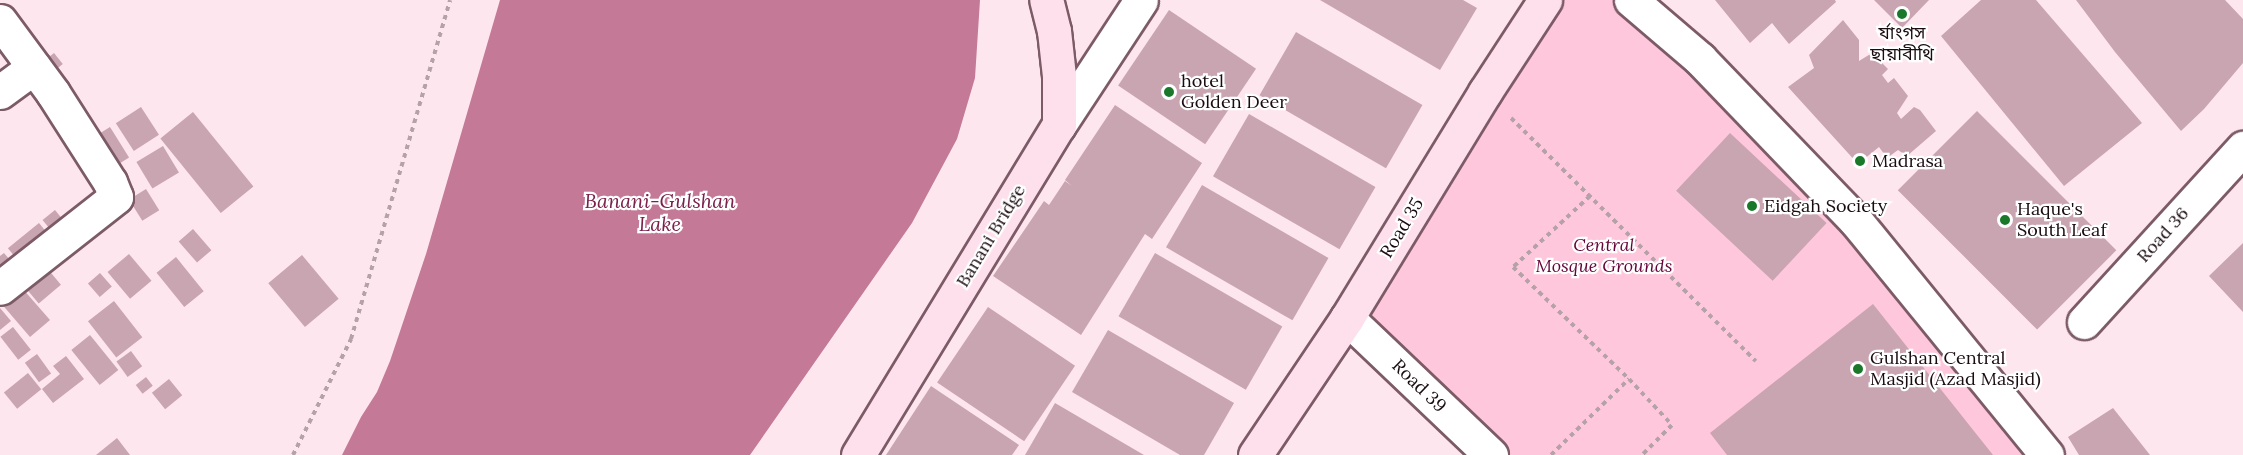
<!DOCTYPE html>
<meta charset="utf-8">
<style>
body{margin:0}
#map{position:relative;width:2243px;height:455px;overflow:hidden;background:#fee6ee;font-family:Lora,"Noto Sans Bengali",serif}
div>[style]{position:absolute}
.green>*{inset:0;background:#fec7db}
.water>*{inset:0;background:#c47996}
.building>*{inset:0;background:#c9a4b1;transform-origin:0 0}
.path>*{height:4px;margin-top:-2px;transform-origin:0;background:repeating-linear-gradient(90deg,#b5a1a8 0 4.5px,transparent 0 9px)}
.roads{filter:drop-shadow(2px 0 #7c5b67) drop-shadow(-2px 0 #7c5b67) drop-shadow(0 2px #7c5b67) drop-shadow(0 -2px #7c5b67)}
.minor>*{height:33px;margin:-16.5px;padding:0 16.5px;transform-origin:16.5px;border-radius:16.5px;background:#fff}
.secondary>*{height:33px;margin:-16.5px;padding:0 16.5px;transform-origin:16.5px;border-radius:16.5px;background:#fee0ec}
.dots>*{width:16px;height:16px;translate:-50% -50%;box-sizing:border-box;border:3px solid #fff;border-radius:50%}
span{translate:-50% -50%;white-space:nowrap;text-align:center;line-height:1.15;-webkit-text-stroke:4.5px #fff;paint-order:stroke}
.poi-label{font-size:18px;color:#190c11}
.left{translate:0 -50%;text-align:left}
.street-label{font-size:18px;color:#190c11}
.park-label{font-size:18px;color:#640539;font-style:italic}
.water-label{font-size:20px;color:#7a204b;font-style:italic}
</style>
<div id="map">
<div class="green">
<i style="clip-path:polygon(1530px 0,1623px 0,1854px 233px,2039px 455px,1506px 455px,1358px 311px)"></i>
</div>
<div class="water">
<i style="clip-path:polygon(500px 0,980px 0,975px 78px,957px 139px,912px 223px,750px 455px,342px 455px,361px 417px,377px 392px,390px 361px,426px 254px)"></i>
</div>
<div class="building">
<i style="clip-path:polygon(1320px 0,1463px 0,1477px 8px,1440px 70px)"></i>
<i style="clip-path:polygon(1715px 0,1835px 0,1836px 2px,1789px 44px,1772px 23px,1750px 43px)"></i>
<i style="clip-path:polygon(1874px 0,1929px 0,1902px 28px)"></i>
<i style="clip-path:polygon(1981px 0,2036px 0,2142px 123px,2064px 186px,1941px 36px)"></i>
<i style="clip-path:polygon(2076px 0,2225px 0,2243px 19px,2243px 63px,2204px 109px,2181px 131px,2115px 52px)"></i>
<i style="left:1169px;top:10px;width:105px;height:91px;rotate:34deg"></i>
<i style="clip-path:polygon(1843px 20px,1859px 40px,1859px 61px,1872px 53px,1888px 69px,1882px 75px,1888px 83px,1894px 78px,1908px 96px,1897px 113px,1901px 119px,1914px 107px,1920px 110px,1936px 131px,1907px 156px,1898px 150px,1887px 158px,1879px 147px,1858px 164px,1788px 87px,1814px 68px,1809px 55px)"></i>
<i style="left:1296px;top:32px;width:146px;height:73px;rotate:30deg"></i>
<i style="left:54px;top:53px;width:14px;height:18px;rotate:51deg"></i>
<i style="clip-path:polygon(1115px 105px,1202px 163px,1152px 239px,1145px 234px,1081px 335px,993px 276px,1044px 201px,1049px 205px,1065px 181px,1072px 186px,1065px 180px)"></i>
<i style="left:141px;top:107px;width:33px;height:30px;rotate:57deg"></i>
<i style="left:1977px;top:111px;width:197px;height:112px;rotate:45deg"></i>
<i style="left:193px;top:112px;width:96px;height:42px;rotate:51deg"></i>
<i style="left:1249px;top:114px;width:146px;height:72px;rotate:30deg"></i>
<i style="left:110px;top:127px;width:36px;height:17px;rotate:58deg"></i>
<i style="left:1730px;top:133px;width:132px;height:79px;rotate:43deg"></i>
<i style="left:163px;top:146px;width:31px;height:31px;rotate:59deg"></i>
<i style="left:1202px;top:185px;width:146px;height:72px;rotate:30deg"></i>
<i style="left:146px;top:189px;width:25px;height:20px;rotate:58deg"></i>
<i style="left:55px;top:210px;width:19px;height:16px;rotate:51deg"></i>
<i style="left:39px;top:223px;width:19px;height:40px;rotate:51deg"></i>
<i style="left:193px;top:229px;width:28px;height:19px;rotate:49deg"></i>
<i style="clip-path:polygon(2243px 243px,2243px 312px,2209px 276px)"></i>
<i style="clip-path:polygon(4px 253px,15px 266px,0 278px,0 256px)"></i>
<i style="left:1155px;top:253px;width:147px;height:73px;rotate:30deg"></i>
<i style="left:129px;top:254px;width:35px;height:28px;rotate:50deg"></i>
<i style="left:302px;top:255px;width:57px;height:44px;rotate:50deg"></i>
<i style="left:176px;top:257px;width:44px;height:25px;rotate:51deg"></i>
<i style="left:41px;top:261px;width:31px;height:29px;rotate:50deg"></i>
<i style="left:100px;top:273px;width:18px;height:16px;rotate:49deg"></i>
<i style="clip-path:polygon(15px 280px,50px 320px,30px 337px,0 302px)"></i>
<i style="left:114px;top:301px;width:46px;height:33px;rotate:52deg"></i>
<i style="clip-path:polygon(1873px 304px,1993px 455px,1727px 455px,1710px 433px)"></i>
<i style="left:988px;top:307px;width:105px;height:91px;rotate:34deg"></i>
<i style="clip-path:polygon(0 308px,11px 321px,0 330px)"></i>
<i style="left:13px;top:327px;width:29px;height:16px;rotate:52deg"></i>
<i style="clip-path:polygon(1108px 330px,1234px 403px,1204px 455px,1180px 455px,1072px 392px)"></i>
<i style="left:90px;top:335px;width:45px;height:24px;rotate:51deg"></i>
<i style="left:131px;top:351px;width:19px;height:18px;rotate:54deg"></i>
<i style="left:37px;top:354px;width:24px;height:15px;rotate:54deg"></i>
<i style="clip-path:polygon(66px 356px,84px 379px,53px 403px,42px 389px,60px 374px,53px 366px)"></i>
<i style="left:28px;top:373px;width:21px;height:31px;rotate:51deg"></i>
<i style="left:146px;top:377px;width:11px;height:13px;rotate:52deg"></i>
<i style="left:169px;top:379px;width:21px;height:22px;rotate:51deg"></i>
<i style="clip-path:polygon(931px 386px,1019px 445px,1012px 455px,886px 455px)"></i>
<i style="clip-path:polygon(1055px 403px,1144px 455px,1025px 455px)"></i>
<i style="clip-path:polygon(2113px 408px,2150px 455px,2079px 455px,2068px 437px)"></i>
<i style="clip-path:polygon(117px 438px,130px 455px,96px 455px)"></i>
</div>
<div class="path">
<i style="left:1511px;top:118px;width:345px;rotate:44.8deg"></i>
<i style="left:1590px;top:196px;width:105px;rotate:137.3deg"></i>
<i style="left:1513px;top:267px;width:161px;rotate:44deg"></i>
<i style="left:293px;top:455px;width:130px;rotate:-63.4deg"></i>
<i style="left:351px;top:339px;width:353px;rotate:-73.7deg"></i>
<i style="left:1551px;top:455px;width:109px;rotate:-44.3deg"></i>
<i style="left:1629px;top:379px;width:63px;rotate:46.9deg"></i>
<i style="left:1672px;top:425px;width:42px;rotate:135deg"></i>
</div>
<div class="roads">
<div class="minor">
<i style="left:1631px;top:0;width:91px;rotate:40.5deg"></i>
<i style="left:1700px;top:59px;width:225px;rotate:46.1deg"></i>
<i style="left:1856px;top:221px;width:302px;rotate:50.8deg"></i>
<i style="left:0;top:21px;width:89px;rotate:53.6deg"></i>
<i style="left:53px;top:93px;width:106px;rotate:57.4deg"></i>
<i style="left:110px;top:182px;width:16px;rotate:68deg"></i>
<i style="left:116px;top:197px;width:147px;rotate:141.9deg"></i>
<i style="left:0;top:92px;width:42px;rotate:-36.3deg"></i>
<i style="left:1059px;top:125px;width:149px;rotate:-56.7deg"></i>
<i style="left:1347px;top:318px;width:199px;rotate:43.6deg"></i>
<i style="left:2084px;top:322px;width:236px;rotate:-47.6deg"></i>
</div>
<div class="secondary">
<i style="left:858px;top:455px;width:386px;rotate:-58.7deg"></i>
<i style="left:1059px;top:125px;width:49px;rotate:-90deg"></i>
<i style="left:1059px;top:76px;width:45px;rotate:-96.3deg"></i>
<i style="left:1054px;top:31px;width:32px;rotate:-104deg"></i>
<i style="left:1255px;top:455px;width:165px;rotate:-56.1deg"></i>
<i style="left:1347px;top:318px;width:265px;rotate:-58.6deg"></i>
<i style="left:1485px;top:92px;width:110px;rotate:-56.9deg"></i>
</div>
</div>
<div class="dots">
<i style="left:1902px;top:14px;background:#197829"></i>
<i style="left:1169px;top:92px;background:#197829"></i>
<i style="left:1860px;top:161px;background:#197829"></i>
<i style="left:1752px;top:206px;background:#197829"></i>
<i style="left:2005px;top:220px;background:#197829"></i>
<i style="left:1858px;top:369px;background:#197829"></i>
</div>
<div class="poi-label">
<span style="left:1902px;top:44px">র্যাংগস<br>ছায়াবীথি</span>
<span class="left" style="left:1181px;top:92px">hotel<br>Golden Deer</span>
<span class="left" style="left:1872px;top:161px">Madrasa</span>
<span class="left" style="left:1764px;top:206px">Eidgah Society</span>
<span class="left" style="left:2017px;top:220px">Haque's<br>South Leaf</span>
<span class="left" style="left:1870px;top:369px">Gulshan Central<br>Masjid (Azad Masjid)</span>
</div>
<div class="street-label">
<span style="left:1402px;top:228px;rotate:-59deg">Road 35</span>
<span style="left:2163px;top:235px;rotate:-48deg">Road 36</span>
<span style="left:991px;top:236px;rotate:-59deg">Banani Bridge</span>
<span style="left:1419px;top:386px;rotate:44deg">Road 39</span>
</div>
<div class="park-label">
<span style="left:1604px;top:256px">Central<br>Mosque Grounds</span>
</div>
<div class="water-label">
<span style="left:660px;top:212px">Banani-Gulshan<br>Lake</span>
</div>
</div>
